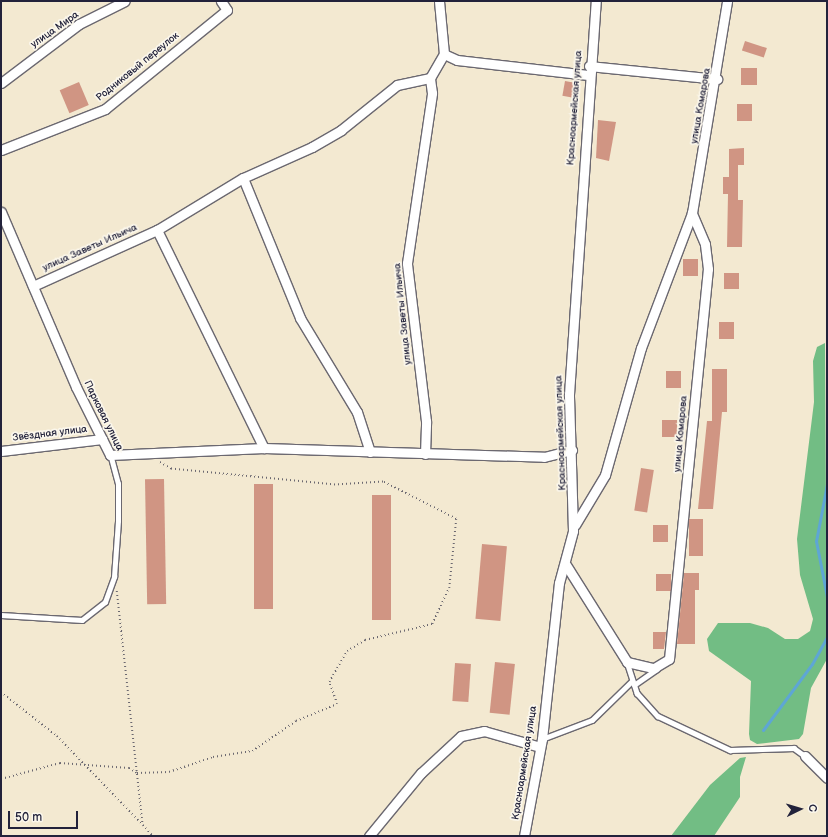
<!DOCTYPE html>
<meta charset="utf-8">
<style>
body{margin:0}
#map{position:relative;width:828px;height:837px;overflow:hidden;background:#f3e9d1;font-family:"Balsamiq Sans",sans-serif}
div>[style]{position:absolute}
.forest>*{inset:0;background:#72bd84}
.stream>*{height:3px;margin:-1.5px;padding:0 1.5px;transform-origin:1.5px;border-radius:1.5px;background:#5ea6d5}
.building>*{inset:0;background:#d09583;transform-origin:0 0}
.path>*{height:1.5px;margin-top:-0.75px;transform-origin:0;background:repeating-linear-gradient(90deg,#6b6870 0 1px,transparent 0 4px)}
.roads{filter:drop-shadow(1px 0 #6b6870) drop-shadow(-1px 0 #6b6870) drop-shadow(0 1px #6b6870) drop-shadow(0 -1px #6b6870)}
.lane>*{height:4.5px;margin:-2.25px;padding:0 2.25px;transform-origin:2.25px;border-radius:2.25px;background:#fff}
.street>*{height:9px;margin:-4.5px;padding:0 4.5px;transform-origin:4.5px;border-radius:4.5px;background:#fff}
span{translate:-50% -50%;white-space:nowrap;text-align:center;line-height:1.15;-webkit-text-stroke:3.5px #fbf7ec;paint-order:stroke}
.street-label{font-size:10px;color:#22223b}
.frame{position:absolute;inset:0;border:2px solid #22223b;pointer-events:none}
.north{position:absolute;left:780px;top:789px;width:40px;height:40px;-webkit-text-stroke:3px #fbf7ec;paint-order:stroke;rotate:85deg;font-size:11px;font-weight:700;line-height:16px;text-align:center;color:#22223b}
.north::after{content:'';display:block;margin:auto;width:14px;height:18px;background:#22223b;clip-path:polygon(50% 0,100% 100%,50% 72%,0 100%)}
.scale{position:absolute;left:8px;top:811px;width:70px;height:18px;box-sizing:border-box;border:2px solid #22223b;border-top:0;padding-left:5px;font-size:12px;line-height:14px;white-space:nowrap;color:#22223b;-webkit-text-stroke:3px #fbf7ec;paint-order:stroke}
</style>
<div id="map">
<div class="forest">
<i style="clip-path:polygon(825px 343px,827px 659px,811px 688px,803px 734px,799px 739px,757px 744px,750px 740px,749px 734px,751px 681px,709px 651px,707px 639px,718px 623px,750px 623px,768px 628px,785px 639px,798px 639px,810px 631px,813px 619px,800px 575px,797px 539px,814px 402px,813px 361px,817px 347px)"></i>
<i style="clip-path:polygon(746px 757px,740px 777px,740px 797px,714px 836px,671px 836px,710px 785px,740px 758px)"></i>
</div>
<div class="stream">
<i style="left:827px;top:484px;width:58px;rotate:100.9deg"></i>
<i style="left:816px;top:541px;width:57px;rotate:78.9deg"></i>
<i style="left:763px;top:730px;width:82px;rotate:-53.4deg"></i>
<i style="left:812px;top:664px;width:31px;rotate:-61deg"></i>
</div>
<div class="building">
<i style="left:745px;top:41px;width:23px;height:10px;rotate:18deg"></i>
<i style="left:741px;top:68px;width:16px;height:17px"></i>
<i style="left:565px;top:81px;width:11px;height:15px;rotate:10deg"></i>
<i style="left:79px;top:82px;width:25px;height:21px;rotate:67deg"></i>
<i style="left:737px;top:104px;width:15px;height:17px"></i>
<i style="clip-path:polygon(598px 120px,616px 122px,609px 161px,596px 158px)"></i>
<i style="clip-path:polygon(744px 148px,744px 165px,738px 165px,738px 200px,743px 200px,742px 247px,727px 247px,728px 194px,723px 194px,723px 177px,729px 177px,729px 149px)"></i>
<i style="left:698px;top:259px;width:17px;height:15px;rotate:90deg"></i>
<i style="left:724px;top:273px;width:15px;height:16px"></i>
<i style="left:719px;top:322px;width:15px;height:17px"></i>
<i style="clip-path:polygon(712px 369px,727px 369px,727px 412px,722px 412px,713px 509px,698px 509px,707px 421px,712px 421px)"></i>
<i style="left:666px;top:371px;width:15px;height:17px"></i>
<i style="left:662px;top:420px;width:15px;height:17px"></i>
<i style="left:641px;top:468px;width:13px;height:43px;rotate:9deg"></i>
<i style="left:164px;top:479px;width:125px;height:19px;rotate:89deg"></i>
<i style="left:254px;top:484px;width:19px;height:125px"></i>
<i style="left:372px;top:495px;width:19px;height:125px"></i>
<i style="left:689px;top:519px;width:14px;height:37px"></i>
<i style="left:668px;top:525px;width:17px;height:15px;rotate:90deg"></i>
<i style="left:482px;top:544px;width:25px;height:75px;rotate:5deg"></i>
<i style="clip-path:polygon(684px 573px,699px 573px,699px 590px,695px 590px,695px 644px,677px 644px)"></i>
<i style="left:656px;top:574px;width:15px;height:17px"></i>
<i style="clip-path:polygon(653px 632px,666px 632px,664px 649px,653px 649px)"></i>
<i style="left:495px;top:662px;width:20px;height:51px;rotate:6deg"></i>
<i style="left:455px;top:663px;width:16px;height:38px;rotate:4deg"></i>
</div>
<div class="path">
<i style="left:117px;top:591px;width:235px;rotate:83.7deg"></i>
<i style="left:143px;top:825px;width:15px;rotate:48deg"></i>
<i style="left:1px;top:692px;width:71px;rotate:38.2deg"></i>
<i style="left:57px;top:736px;width:124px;rotate:46deg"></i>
<i style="left:1px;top:779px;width:61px;rotate:-15.2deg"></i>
<i style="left:60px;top:763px;width:69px;rotate:4.1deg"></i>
<i style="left:129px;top:768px;width:9px;rotate:32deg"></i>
<i style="left:137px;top:773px;width:32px;rotate:-2deg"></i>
<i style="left:169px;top:772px;width:46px;rotate:-18.8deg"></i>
<i style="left:213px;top:757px;width:39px;rotate:-9deg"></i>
<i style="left:252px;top:751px;width:53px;rotate:-34.3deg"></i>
<i style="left:296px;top:721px;width:44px;rotate:-22.5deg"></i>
<i style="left:337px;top:704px;width:23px;rotate:-110deg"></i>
<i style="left:329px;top:682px;width:36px;rotate:-60deg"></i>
<i style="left:347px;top:651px;width:21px;rotate:-31deg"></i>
<i style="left:365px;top:640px;width:69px;rotate:-13.4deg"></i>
<i style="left:432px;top:624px;width:40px;rotate:-65deg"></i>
<i style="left:449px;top:588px;width:69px;rotate:-84.2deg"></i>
<i style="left:456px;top:519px;width:82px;rotate:-153.1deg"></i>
<i style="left:383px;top:482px;width:48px;rotate:176.4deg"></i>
<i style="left:335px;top:485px;width:165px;rotate:-174.4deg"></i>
<i style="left:171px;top:469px;width:14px;rotate:-150deg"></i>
</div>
<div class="roads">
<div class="lane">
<i style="left:1px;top:615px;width:81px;rotate:3.5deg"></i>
<i style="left:82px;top:620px;width:29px;rotate:-38deg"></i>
<i style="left:105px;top:602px;width:27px;rotate:-70deg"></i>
<i style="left:114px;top:577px;width:56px;rotate:-85.9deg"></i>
<i style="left:118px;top:521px;width:37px;rotate:-90deg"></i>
<i style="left:118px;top:484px;width:30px;rotate:-105deg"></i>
<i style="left:627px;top:662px;width:33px;rotate:72deg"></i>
<i style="left:637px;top:693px;width:31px;rotate:48deg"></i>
<i style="left:658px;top:716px;width:80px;rotate:25.3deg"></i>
<i style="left:730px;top:750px;width:64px;rotate:-1.8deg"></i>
<i style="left:794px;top:748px;width:14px;rotate:36deg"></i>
<i style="left:634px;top:685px;width:28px;rotate:-35deg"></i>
<i style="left:542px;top:739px;width:53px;rotate:-20.8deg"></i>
<i style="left:592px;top:720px;width:56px;rotate:-44.3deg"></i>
</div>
<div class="street">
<i style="left:444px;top:54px;width:14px;rotate:25deg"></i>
<i style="left:457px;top:60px;width:132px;rotate:6.5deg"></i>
<i style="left:589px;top:66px;width:129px;rotate:5.8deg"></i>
<i style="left:1px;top:83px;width:98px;rotate:-37.1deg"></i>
<i style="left:79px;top:24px;width:51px;rotate:-26.6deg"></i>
<i style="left:1px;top:150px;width:112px;rotate:-21.5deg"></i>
<i style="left:105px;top:109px;width:157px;rotate:-39.1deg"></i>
<i style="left:227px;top:10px;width:11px;rotate:-124deg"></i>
<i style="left:243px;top:178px;width:151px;rotate:67.8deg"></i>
<i style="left:300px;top:318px;width:110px;rotate:58.8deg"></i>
<i style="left:357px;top:412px;width:42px;rotate:72deg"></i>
<i style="left:1px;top:212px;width:190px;rotate:66.8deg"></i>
<i style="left:76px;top:387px;width:76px;rotate:63.4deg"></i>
<i style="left:110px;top:455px;width:154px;rotate:-2.6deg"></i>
<i style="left:264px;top:448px;width:280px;rotate:1.8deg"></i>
<i style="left:544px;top:457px;width:29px;rotate:-14deg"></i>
<i style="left:157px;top:230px;width:243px;rotate:63.9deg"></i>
<i style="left:33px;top:286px;width:136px;rotate:-24.3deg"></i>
<i style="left:157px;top:230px;width:100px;rotate:-31.2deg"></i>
<i style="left:243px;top:178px;width:76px;rotate:-24.2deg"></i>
<i style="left:312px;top:147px;width:34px;rotate:-30deg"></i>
<i style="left:341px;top:130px;width:72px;rotate:-38.8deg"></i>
<i style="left:397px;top:85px;width:34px;rotate:-12deg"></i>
<i style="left:1px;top:451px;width:102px;rotate:-6.8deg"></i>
<i style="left:425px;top:454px;width:33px;rotate:-88deg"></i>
<i style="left:426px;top:421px;width:159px;rotate:-96.9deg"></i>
<i style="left:407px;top:263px;width:172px;rotate:-81.6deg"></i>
<i style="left:432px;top:93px;width:15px;rotate:-98deg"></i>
<i style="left:430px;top:78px;width:28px;rotate:-60deg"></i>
<i style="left:444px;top:54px;width:53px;rotate:-95.4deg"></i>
<i style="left:575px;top:525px;width:58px;rotate:-59deg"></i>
<i style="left:605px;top:475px;width:132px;rotate:-74.2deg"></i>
<i style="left:641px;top:348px;width:144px;rotate:-69.3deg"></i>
<i style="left:692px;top:213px;width:215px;rotate:-80.6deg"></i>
<i style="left:566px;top:565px;width:115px;rotate:57.8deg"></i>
<i style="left:627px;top:662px;width:28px;rotate:13deg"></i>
<i style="left:654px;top:668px;width:17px;rotate:-31deg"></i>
<i style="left:669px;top:659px;width:392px;rotate:-84.3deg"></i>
<i style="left:708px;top:269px;width:25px;rotate:-97deg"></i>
<i style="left:705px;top:244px;width:34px;rotate:-113deg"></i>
<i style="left:805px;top:756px;width:31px;rotate:45deg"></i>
<i style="left:369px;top:836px;width:82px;rotate:-50.5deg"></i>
<i style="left:421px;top:773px;width:54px;rotate:-42.8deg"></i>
<i style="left:461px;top:736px;width:24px;rotate:-12deg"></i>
<i style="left:484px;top:731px;width:58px;rotate:15.9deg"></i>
<i style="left:524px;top:836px;width:99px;rotate:-79.5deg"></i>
<i style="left:542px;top:739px;width:157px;rotate:-83.8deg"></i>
<i style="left:559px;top:583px;width:54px;rotate:-74.9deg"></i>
<i style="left:573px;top:531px;width:137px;rotate:-91.7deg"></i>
<i style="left:569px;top:394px;width:394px;rotate:-86.1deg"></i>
</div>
</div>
<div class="street-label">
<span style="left:55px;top:30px;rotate:-35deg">улица Мира</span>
<span style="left:138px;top:67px;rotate:-39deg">Родниковый переулок</span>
<span style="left:701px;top:106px;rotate:-80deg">улица Комарова</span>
<span style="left:575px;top:108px;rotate:-86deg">Красноармейская улица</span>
<span style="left:90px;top:248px;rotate:-24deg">улица Заветы Ильича</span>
<span style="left:403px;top:314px;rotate:-96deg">улица Заветы Ильича</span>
<span style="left:103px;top:416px;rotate:64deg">Парковая улица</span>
<span style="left:561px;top:433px;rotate:-92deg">Красноармейская улица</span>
<span style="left:50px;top:434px;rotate:-7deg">Звёздная улица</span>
<span style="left:681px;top:434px;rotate:-85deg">улица Комарова</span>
<span style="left:525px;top:763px;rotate:-81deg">Красноармейская улица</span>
</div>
<div class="frame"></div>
<div class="north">С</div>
<div class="scale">50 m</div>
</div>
